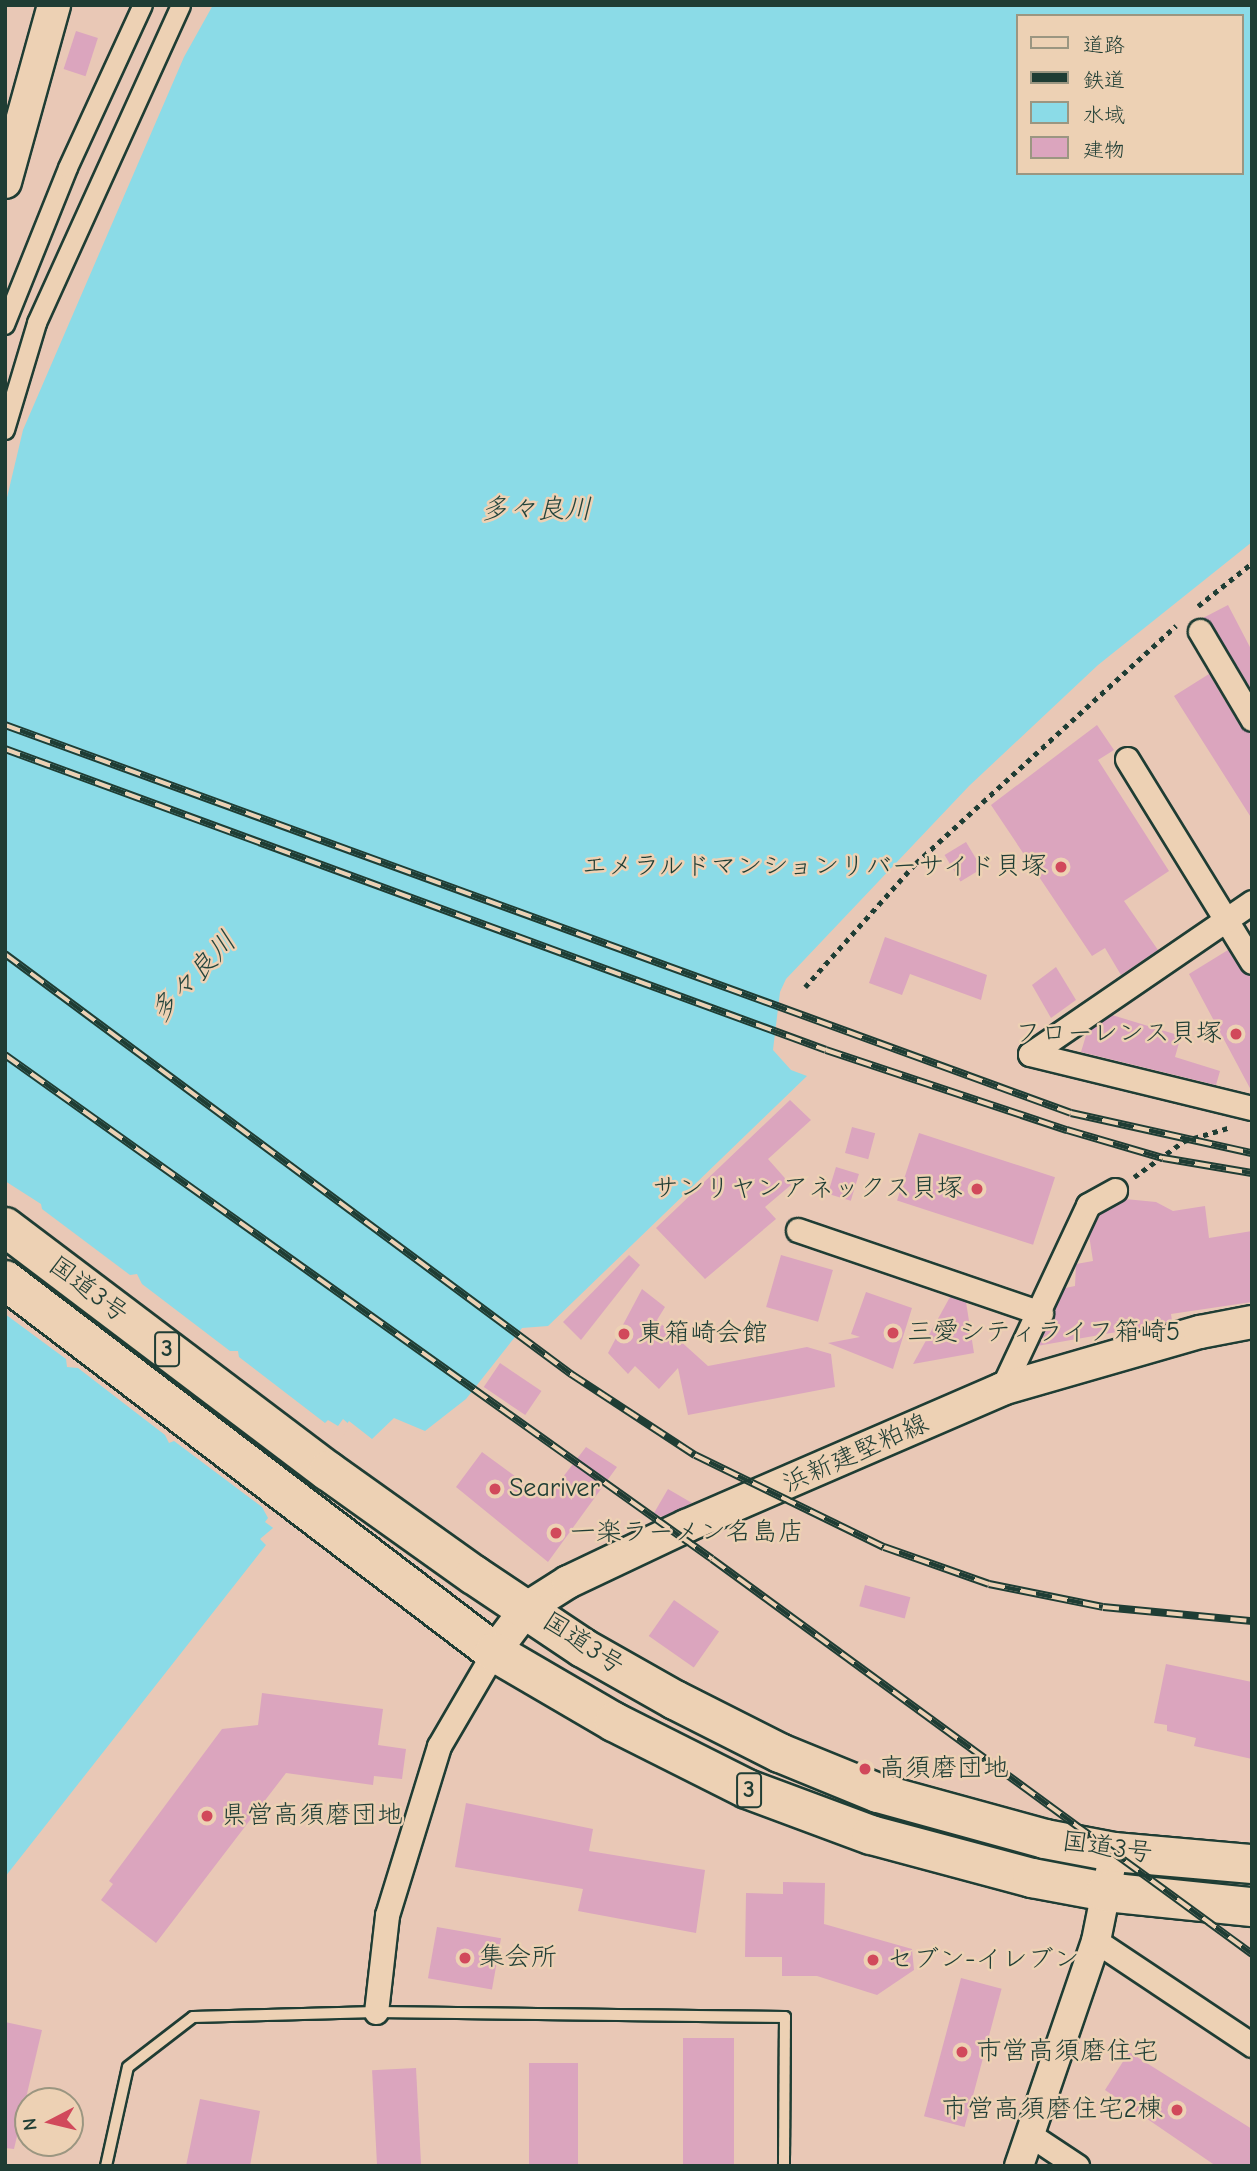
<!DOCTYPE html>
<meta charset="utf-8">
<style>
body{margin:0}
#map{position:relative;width:1257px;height:2171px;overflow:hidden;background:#e9c8b6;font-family:"Comic Neue","Klee One",sans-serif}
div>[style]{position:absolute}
.water>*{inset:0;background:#8bdbe7}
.pier>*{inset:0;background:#e9c8b6}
.building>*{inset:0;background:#dba5be;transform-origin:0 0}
.path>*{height:4.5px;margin-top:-2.25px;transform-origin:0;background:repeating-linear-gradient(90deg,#1f3d34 0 5px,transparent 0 10px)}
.roads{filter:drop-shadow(2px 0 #1f3d34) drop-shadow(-2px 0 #1f3d34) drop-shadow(0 2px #1f3d34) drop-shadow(0 -2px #1f3d34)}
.service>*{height:10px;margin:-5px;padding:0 5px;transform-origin:5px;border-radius:5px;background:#edd1b4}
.pedestrian>*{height:18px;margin:-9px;padding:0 9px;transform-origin:9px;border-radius:9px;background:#edd1b4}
.minor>*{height:23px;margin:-11.5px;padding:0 11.5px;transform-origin:11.5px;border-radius:11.5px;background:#edd1b4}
.tertiary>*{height:28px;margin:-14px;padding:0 14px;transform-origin:14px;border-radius:14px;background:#edd1b4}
.secondary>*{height:32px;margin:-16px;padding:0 16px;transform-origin:16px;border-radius:16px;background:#edd1b4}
.trunk>*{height:38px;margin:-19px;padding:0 19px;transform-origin:19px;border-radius:19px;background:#edd1b4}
.rail>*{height:8px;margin-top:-4px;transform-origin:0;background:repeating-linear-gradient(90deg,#edd1b4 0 16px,#1f3d34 0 32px);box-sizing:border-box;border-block:2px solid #1f3d34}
.dots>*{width:19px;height:19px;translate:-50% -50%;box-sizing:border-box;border:4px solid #edd1b4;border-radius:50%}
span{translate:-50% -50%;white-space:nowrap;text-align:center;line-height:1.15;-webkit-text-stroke:5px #edd1b4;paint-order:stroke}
.shield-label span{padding:2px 5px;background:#edd1b4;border:2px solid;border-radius:5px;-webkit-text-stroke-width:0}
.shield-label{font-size:24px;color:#1f3d34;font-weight:700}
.poi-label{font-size:26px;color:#1f3d34}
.right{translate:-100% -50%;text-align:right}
.left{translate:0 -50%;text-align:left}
.street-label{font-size:26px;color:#1f3d34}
.water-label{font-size:28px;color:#24453d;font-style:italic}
.frame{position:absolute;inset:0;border:7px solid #1f3d34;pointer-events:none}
.legend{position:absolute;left:1016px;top:14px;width:228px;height:161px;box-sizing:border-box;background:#edd1b4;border:2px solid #9b9681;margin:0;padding:9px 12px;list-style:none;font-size:21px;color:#1f3d34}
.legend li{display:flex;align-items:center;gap:14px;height:35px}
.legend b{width:35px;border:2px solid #9b9681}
.north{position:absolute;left:14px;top:2087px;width:70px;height:70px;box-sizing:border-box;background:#edd1b4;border:2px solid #9b9681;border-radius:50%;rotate:263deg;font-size:19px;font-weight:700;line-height:28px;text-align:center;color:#1f3d34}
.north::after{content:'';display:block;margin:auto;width:24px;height:32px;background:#d1495b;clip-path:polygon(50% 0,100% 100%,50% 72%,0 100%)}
</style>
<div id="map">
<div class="water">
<i style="clip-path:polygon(evenodd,213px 5px,1252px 5px,1252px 542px,1098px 665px,969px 786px,786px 979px,780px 992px,773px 1050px,791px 1070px,807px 1076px,548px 1326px,522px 1328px,466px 1399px,425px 1431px,394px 1418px,372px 1439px,349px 1421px,273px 1528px,260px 1539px,266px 1545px,5px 1877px,5px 506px,23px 430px,184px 57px,213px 5px,1017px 16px,1241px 16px,1241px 173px,1017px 173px,1017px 16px)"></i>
</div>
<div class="pier">
<i style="clip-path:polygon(5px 1181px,41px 1204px,42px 1209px,130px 1275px,137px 1274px,142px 1284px,230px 1351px,238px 1351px,239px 1357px,325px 1423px,328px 1420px,338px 1426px,343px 1419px,367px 1440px,350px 1426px,276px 1530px,265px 1522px,268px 1518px,262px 1507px,174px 1441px,169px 1443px,165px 1435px,78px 1368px,67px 1367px,66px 1359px,5px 1314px)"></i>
</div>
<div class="building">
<i style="left:76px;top:31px;width:23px;height:40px;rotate:18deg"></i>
<i style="clip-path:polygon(1228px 605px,1252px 651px,1252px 691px,1212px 624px,1203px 618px)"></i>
<i style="clip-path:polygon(1209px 674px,1240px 726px,1252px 733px,1252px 819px,1174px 696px)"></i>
<i style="clip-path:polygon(1097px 725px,1114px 750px,1098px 760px,1169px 871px,1124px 901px,1158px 950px,1121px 975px,1105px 948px,1092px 956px,991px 805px)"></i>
<i style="left:966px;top:842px;width:31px;height:25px;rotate:59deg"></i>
<i style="clip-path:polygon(885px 937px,987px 975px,981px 1000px,910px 974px,902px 995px,869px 983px)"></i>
<i style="clip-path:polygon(1228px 950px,1241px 970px,1252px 977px,1252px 1092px,1189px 974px)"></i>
<i style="clip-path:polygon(1056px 967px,1076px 1000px,1051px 1018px,1032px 985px)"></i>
<i style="clip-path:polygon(1112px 1015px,1181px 1036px,1175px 1057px,1220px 1071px,1216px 1085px,1081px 1052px,1087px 1032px)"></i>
<i style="clip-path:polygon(790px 1100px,811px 1120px,768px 1159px,791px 1185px,765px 1207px,776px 1219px,705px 1279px,656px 1228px)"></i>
<i style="left:852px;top:1127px;width:24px;height:27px;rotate:15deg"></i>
<i style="left:919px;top:1133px;width:143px;height:71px;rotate:18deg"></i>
<i style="left:836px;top:1167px;width:24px;height:28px;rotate:17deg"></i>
<i style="clip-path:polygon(1125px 1199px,1156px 1202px,1173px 1211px,1205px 1206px,1209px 1238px,1252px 1231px,1252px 1302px,1171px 1314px,1172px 1321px,1162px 1324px,1037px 1346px,1065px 1288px,1075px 1286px,1076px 1264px,1093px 1261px,1089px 1235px,1099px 1215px)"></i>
<i style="clip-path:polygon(629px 1255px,640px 1265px,581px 1340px,563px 1322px)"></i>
<i style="left:781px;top:1255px;width:54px;height:54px;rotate:16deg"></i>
<i style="clip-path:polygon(642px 1289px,665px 1307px,657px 1320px,708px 1366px,807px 1347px,831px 1354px,835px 1387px,688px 1415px,678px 1368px,659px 1389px,635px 1366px,628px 1374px,608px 1353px)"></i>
<i style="clip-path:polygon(866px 1292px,912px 1308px,893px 1369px,828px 1343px,860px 1337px,851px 1334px)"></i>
<i style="clip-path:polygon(950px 1297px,966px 1302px,974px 1353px,913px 1364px)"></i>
<i style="left:500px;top:1363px;width:50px;height:29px;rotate:34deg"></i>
<i style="clip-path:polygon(586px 1447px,617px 1467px,548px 1562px,456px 1487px,482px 1452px,546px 1499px)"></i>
<i style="clip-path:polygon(668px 1489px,692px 1503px,662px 1517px,654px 1513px)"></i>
<i style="left:865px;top:1585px;width:47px;height:22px;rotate:15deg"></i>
<i style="left:674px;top:1600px;width:55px;height:44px;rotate:35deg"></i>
<i style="clip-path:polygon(1166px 1664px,1252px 1682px,1252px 1759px,1194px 1746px,1196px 1738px,1167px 1731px,1167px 1725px,1154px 1723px)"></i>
<i style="clip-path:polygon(262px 1693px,383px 1709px,378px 1745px,406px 1749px,402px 1779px,374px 1776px,373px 1785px,286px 1773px,156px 1943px,101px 1900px,113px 1884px,109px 1881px,222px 1729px,258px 1725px)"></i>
<i style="clip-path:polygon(466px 1803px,593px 1829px,589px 1851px,705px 1870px,696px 1933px,578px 1911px,583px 1889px,455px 1867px)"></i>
<i style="clip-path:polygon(783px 1882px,825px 1883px,824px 1924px,912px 1949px,914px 1970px,877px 1995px,817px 1976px,782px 1976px,782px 1957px,745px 1957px,746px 1893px,783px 1894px)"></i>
<i style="left:437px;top:1927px;width:65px;height:52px;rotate:10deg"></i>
<i style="left:961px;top:1978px;width:42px;height:143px;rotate:15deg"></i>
<i style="clip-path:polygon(5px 2022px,42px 2030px,14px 2149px,5px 2148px)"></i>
<i style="left:683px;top:2038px;width:51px;height:128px"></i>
<i style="clip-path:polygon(1129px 2052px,1252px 2129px,1252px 2166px,1216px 2166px,1105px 2090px)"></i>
<i style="left:529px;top:2063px;width:49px;height:103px"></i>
<i style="left:416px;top:2068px;width:98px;height:44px;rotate:87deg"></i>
<i style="clip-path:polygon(200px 2099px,260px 2111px,250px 2166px,186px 2166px)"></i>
</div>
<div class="path">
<i style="left:1198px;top:606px;width:69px;rotate:-38.5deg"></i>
<i style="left:805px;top:987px;width:166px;rotate:-48.2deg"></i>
<i style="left:916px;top:863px;width:352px;rotate:-42.4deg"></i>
<i style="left:1134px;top:1177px;width:62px;rotate:-35.8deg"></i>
<i style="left:1184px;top:1141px;width:46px;rotate:-16.5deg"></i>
</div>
<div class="roads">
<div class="service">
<i style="left:106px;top:2166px;width:101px;rotate:-77.5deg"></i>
<i style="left:128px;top:2067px;width:82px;rotate:-37.6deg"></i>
<i style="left:193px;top:2017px;width:183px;rotate:-1.6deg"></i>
<i style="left:376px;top:2012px;width:409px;rotate:0.7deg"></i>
<i style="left:785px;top:2017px;width:149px;rotate:90.4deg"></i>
</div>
<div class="pedestrian">
<i style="left:5px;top:325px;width:169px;rotate:-68.1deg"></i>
<i style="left:68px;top:168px;width:179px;rotate:-65.3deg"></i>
<i style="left:5px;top:430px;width:112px;rotate:-73.3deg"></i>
<i style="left:37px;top:323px;width:349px;rotate:-65.6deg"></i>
</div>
<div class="minor">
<i style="left:1200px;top:631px;width:102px;rotate:59.4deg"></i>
<i style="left:1127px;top:759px;width:238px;rotate:58.4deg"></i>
<i style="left:1252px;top:902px;width:269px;rotate:145.6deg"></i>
<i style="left:1030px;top:1054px;width:228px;rotate:13.7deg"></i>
<i style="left:798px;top:1230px;width:257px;rotate:18.9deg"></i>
<i style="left:1002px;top:1389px;width:203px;rotate:-64.9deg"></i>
<i style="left:1088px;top:1205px;width:31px;rotate:-29deg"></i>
<i style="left:1096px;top:1941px;width:187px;rotate:33.7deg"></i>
<i style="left:376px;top:2012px;width:98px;rotate:-83.5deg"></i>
<i style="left:387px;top:1915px;width:177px;rotate:-72.9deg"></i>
<i style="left:439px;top:1746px;width:109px;rotate:-59.7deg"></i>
<i style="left:1029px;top:2134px;width:58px;rotate:33.7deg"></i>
</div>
<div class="tertiary">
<i style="left:1019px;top:2166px;width:238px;rotate:-71.1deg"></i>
<i style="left:1096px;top:1941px;width:91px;rotate:-78.6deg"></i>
</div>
<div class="secondary">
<i style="left:5px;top:182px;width:184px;rotate:-74.5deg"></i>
<i style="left:494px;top:1652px;width:55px;rotate:-53.1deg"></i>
<i style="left:527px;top:1608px;width:49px;rotate:-32.4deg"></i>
<i style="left:568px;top:1582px;width:131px;rotate:-25.4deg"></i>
<i style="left:686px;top:1526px;width:344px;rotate:-23.4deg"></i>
<i style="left:1002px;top:1389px;width:206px;rotate:-16.1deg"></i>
<i style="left:1200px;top:1332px;width:53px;rotate:-10.9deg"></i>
</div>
<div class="trunk">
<i style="left:5px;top:1227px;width:405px;rotate:37.1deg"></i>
<i style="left:328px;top:1471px;width:179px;rotate:35.5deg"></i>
<i style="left:474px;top:1575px;width:131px;rotate:33.8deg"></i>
<i style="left:583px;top:1648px;width:106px;rotate:29.5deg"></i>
<i style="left:675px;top:1700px;width:118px;rotate:26.8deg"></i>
<i style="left:780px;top:1753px;width:106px;rotate:22.2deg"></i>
<i style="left:878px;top:1793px;width:173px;rotate:15.4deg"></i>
<i style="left:1045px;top:1839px;width:70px;rotate:10.7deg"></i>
<i style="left:1114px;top:1852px;width:139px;rotate:5deg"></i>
<i style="left:5px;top:1280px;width:614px;rotate:37.26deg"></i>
<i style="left:494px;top:1652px;width:139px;rotate:30.3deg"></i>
<i style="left:614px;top:1722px;width:149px;rotate:26.7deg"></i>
<i style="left:747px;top:1789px;width:132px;rotate:20.4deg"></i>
<i style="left:871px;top:1835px;width:167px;rotate:15deg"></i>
<i style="left:1032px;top:1878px;width:75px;rotate:10.7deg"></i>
<i style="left:1106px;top:1892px;width:147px;rotate:5.9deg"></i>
</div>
</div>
<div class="rail">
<i style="left:5px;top:725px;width:1134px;rotate:20deg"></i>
<i style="left:1071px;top:1113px;width:185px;rotate:12.5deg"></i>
<i style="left:5px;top:749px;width:874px;rotate:20.13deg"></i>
<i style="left:826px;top:1050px;width:254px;rotate:18.4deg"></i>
<i style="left:1067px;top:1130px;width:100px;rotate:16.3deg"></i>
<i style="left:1163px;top:1158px;width:90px;rotate:9.6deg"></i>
<i style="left:5px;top:954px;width:705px;rotate:36.58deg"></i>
<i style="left:571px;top:1374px;width:148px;rotate:33.2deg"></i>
<i style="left:695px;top:1455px;width:210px;rotate:26deg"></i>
<i style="left:884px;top:1547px;width:111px;rotate:19.4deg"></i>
<i style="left:989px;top:1584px;width:116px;rotate:11.4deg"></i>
<i style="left:1103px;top:1607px;width:150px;rotate:5.4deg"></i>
<i style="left:5px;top:1055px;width:868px;rotate:35.48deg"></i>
<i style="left:712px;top:1559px;width:669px;rotate:36.18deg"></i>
</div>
<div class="dots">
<i style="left:1061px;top:867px;background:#d1495b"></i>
<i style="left:1236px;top:1034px;background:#d1495b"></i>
<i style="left:977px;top:1189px;background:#d1495b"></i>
<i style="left:893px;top:1333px;background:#d1495b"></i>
<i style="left:624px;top:1334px;background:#d1495b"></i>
<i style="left:495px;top:1489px;background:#d1495b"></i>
<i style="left:556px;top:1533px;background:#d1495b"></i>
<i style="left:865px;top:1769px;background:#d1495b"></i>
<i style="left:207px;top:1816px;background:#d1495b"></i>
<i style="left:465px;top:1958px;background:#d1495b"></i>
<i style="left:873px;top:1960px;background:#d1495b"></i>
<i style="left:962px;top:2052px;background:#d1495b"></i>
<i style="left:1177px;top:2110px;background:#d1495b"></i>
</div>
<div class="shield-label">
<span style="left:167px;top:1349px">3</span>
<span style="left:749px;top:1790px">3</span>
</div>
<div class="poi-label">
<span class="right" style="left:1047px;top:867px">エメラルドマンションリバーサイド貝塚</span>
<span class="right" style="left:1222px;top:1034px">フローレンス貝塚</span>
<span class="right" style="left:963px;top:1189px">サンリヤンアネックス貝塚</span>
<span class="left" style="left:907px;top:1333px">三愛シティライフ箱崎5</span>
<span class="left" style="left:638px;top:1334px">東箱崎会館</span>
<span class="left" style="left:509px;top:1489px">Seariver</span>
<span class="left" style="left:570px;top:1533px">一楽ラーメン名島店</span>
<span class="left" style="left:879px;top:1769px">高須磨団地</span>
<span class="left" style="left:221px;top:1816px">県営高須磨団地</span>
<span class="left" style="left:479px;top:1958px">集会所</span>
<span class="left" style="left:887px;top:1960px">セブン-イレブン</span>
<span class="left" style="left:976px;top:2052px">市営高須磨住宅</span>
<span class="right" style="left:1163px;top:2110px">市営高須磨住宅2棟</span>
</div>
<div class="street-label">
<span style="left:88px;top:1290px;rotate:37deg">国道3号</span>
<span style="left:856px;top:1454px;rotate:-24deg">浜新建堅粕線</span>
<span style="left:583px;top:1644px;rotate:33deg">国道3号</span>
<span style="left:1107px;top:1848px;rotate:8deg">国道3号</span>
</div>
<div class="water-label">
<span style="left:536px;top:509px">多々良川</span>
<span style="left:193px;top:977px;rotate:-47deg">多々良川</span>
</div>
<div class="frame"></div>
<ul class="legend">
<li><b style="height:9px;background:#edd1b4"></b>道路</li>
<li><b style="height:9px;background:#1f3d34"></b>鉄道</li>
<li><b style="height:19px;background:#8bdbe7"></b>水域</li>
<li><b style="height:19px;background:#dba5be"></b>建物</li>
</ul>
<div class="north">N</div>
</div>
